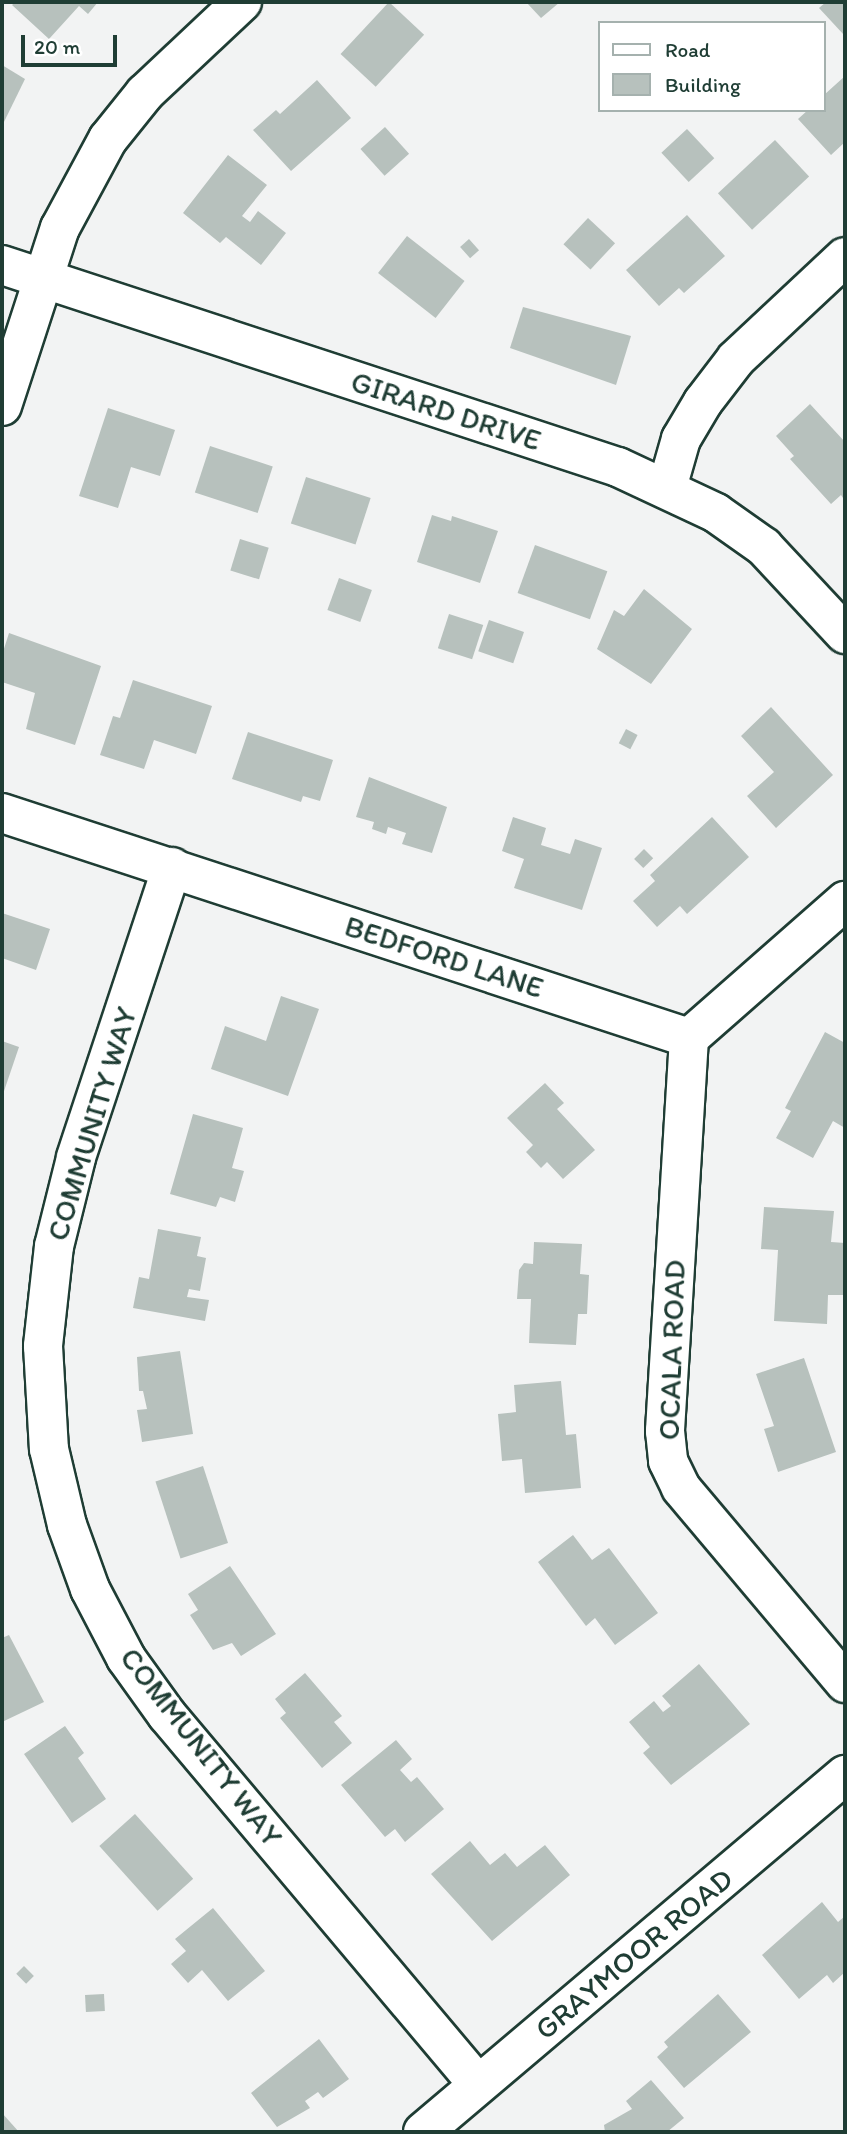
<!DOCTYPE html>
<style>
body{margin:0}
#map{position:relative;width:847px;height:2134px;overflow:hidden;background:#f2f3f3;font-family:Itim,sans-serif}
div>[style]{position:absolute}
.building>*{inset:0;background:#b7c1bd;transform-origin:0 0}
.roads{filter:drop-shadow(2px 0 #1f3d34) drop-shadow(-2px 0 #1f3d34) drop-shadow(0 2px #1f3d34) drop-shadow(0 -2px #1f3d34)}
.minor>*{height:38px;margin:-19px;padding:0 19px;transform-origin:19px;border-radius:19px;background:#fff}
span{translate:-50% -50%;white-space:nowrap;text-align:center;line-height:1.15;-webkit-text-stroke:5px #fff;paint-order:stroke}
.street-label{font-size:30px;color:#1f3d34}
.frame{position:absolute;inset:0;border:4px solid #1f3d34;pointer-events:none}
.legend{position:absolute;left:598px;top:21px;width:228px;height:91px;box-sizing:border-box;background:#fff;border:2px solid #a5b1ae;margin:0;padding:9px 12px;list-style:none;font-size:21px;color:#1f3d34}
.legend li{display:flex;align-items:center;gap:14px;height:35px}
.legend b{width:35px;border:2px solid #a5b1ae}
.scale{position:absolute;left:21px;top:35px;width:96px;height:32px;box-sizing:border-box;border:4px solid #1f3d34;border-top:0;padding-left:9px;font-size:21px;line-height:24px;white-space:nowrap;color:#1f3d34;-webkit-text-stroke:5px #fff;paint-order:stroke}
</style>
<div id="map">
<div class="building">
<i style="clip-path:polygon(15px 2px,98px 2px,88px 14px,79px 6px,49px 39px,12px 5px)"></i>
<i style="left:389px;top:2px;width:48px;height:71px;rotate:43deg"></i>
<i style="clip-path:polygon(526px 2px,560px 2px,541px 18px)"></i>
<i style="clip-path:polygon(826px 2px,845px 2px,844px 35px,819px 8px)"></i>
<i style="clip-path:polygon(2px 65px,25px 79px,2px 126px)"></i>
<i style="clip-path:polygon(845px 76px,845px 142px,831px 155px,798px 119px,808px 110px,824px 110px,824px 95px)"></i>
<i style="clip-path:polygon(317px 80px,351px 118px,291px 171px,253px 130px,276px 110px,280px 114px)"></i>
<i style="left:385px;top:127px;width:36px;height:33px;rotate:48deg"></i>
<i style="left:687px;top:129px;width:40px;height:35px;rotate:47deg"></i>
<i style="left:775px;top:140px;width:50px;height:78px;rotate:47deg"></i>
<i style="clip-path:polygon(228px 155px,267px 185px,242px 216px,250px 222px,258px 211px,286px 233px,261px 265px,226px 237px,220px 243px,183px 213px)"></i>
<i style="clip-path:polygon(687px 215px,725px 256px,684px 293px,679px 288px,659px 306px,626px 270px)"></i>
<i style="left:588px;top:218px;width:37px;height:36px;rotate:43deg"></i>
<i style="left:407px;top:236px;width:73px;height:47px;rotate:38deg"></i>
<i style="left:469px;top:239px;width:15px;height:12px;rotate:48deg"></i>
<i style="clip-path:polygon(523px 307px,631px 336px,616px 385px,510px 348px)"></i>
<i style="clip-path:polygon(810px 404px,845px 442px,845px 501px,841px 495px,831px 504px,790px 459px,794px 456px,776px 436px)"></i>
<i style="clip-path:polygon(108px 408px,175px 430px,160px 476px,131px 467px,118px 508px,79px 496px)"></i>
<i style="left:210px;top:446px;width:66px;height:49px;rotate:18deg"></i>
<i style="left:306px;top:477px;width:68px;height:49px;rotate:18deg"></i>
<i style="clip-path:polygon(432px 515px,451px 521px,452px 516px,498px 531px,480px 583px,417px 562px)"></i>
<i style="left:240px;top:539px;width:30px;height:33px;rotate:17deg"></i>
<i style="left:535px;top:545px;width:77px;height:51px;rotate:20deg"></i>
<i style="left:339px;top:578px;width:35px;height:34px;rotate:20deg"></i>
<i style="clip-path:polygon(644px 589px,692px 629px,651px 684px,597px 649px,614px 610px,624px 616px)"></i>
<i style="left:449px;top:614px;width:36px;height:36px;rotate:18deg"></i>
<i style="left:489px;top:620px;width:37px;height:33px;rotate:19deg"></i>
<i style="clip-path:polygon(9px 633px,101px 666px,75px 745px,26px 729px,35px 693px,2px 682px,2px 655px)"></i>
<i style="clip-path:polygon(133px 680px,212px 706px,196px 754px,154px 740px,144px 769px,100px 755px,113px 716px,120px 718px)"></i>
<i style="clip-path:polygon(771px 707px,833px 775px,776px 828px,747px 796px,774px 772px,741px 736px)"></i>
<i style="left:626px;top:729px;width:13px;height:16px;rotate:27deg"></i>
<i style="clip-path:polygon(248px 732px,333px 760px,320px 801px,303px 796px,301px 802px,232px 779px)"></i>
<i style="clip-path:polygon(369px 777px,447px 807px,432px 853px,402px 844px,406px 833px,388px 827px,386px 834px,372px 829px,374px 822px,356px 817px)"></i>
<i style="clip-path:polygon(513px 817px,546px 828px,541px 845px,570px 854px,575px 839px,602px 848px,582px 910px,514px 888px,524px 859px,502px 851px)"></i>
<i style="clip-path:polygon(712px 817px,749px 857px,687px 914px,680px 906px,657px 927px,633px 901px,655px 881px,650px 875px)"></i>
<i style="left:644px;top:849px;width:13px;height:14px;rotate:45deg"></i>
<i style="clip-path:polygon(2px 913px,50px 929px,36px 970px,2px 958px)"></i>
<i style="clip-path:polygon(281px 996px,319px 1009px,288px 1096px,211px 1069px,225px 1026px,266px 1041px)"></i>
<i style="clip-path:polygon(825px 1032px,845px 1043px,845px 1128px,833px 1121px,813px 1158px,776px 1138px,791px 1111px,785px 1108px)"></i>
<i style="clip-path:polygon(2px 1041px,19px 1047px,2px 1097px)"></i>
<i style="clip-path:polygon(545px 1083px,564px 1103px,557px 1109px,595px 1150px,563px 1179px,547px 1162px,541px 1168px,526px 1152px,533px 1145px,507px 1118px)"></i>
<i style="clip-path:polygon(193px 1114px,243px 1128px,232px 1168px,244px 1171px,235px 1202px,220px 1197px,216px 1207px,170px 1194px)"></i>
<i style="clip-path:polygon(764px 1207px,834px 1211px,831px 1242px,845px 1243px,845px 1295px,828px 1295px,827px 1324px,774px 1321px,778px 1250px,761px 1249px)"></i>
<i style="clip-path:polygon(158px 1229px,201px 1237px,197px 1256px,206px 1258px,200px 1291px,189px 1289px,187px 1297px,209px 1300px,205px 1321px,133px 1308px,139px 1277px,149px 1279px)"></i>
<i style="clip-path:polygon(534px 1242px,582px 1244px,580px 1274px,589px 1275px,587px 1314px,578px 1314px,576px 1345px,529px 1343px,531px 1299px,517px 1299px,519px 1270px,524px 1263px,533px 1264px)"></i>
<i style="clip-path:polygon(180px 1351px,193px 1434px,142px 1442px,137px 1410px,147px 1409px,143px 1391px,139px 1391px,137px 1357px)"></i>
<i style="clip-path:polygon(804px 1358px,836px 1452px,778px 1472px,764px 1429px,774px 1426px,756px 1374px)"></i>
<i style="clip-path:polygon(561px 1381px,566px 1435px,576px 1434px,581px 1488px,525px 1493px,522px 1459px,502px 1461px,498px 1414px,516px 1412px,514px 1385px)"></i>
<i style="left:203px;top:1466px;width:81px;height:50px;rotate:72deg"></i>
<i style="clip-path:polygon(573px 1535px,592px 1560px,609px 1548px,658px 1613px,615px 1645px,595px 1618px,586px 1626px,538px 1562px)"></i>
<i style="clip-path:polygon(230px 1566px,276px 1634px,241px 1656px,232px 1643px,213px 1650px,190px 1615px,198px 1610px,188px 1594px)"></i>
<i style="clip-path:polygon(9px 1635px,44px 1702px,2px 1722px,2px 1638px)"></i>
<i style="clip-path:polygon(699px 1664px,750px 1724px,671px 1785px,643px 1753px,650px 1747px,629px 1722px,654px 1701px,663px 1712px,671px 1706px,662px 1696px)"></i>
<i style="clip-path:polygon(305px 1673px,342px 1716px,334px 1722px,352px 1743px,322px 1768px,280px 1718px,286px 1713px,275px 1699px)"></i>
<i style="clip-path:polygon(65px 1726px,84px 1753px,78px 1758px,106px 1799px,72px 1823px,24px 1754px)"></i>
<i style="clip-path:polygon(396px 1740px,412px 1759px,400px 1770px,411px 1782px,417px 1777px,444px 1809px,405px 1842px,395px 1829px,385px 1837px,341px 1785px)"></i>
<i style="left:135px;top:1814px;width:87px;height:48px;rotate:48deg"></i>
<i style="clip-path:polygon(470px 1841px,490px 1865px,505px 1853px,517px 1867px,545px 1845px,570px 1875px,492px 1941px,431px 1874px)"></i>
<i style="clip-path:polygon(822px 1902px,838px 1922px,845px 1916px,845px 1972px,833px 1983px,827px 1975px,799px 1999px,762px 1955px)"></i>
<i style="clip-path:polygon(213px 1908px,265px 1971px,228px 2001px,202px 1970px,188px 1983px,171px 1964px,186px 1951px,175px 1939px)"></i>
<i style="left:24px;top:1966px;width:14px;height:11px;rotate:45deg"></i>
<i style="left:104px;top:1994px;width:17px;height:19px;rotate:87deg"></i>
<i style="clip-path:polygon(718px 1994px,751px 2032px,684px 2088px,657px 2057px,668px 2047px,664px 2042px)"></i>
<i style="clip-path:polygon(319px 2039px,349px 2079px,323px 2098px,318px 2092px,305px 2101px,310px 2108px,277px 2127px,251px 2093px)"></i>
<i style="clip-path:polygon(651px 2080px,684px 2118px,667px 2132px,605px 2132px,604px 2125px,632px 2109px,626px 2101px)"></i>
<i style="clip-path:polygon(2px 2113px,19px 2132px,2px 2132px)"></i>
</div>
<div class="roads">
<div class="minor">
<i style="left:2px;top:265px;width:648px;rotate:18.16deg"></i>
<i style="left:618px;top:467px;width:108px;rotate:25.1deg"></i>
<i style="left:716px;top:513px;width:59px;rotate:35.3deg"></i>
<i style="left:764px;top:547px;width:119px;rotate:47deg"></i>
<i style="left:2px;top:406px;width:187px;rotate:-72deg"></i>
<i style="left:60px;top:228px;width:101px;rotate:-61.7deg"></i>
<i style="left:108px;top:139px;width:59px;rotate:-51.2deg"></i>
<i style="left:145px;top:93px;width:133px;rotate:-43.2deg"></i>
<i style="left:667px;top:488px;width:51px;rotate:-74.1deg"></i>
<i style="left:681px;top:439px;width:43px;rotate:-59.3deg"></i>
<i style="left:703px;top:402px;width:54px;rotate:-52.5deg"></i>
<i style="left:736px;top:359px;width:149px;rotate:-43.1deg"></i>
<i style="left:2px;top:813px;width:723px;rotate:18.13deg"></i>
<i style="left:689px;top:1038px;width:208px;rotate:-41.3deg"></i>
<i style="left:172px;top:867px;width:306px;rotate:108.3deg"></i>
<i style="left:76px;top:1158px;width:91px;rotate:104deg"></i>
<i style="left:54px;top:1246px;width:101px;rotate:96.3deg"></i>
<i style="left:43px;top:1346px;width:103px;rotate:86.7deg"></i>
<i style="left:49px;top:1449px;width:78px;rotate:76.7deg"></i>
<i style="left:67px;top:1525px;width:68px;rotate:70.2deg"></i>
<i style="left:90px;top:1589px;width:78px;rotate:62.4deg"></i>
<i style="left:126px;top:1658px;width:70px;rotate:54.3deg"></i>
<i style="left:167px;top:1715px;width:483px;rotate:49.9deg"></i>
<i style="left:689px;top:1038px;width:394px;rotate:93.5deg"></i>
<i style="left:665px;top:1431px;width:30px;rotate:84deg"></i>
<i style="left:668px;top:1461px;width:30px;rotate:64deg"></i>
<i style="left:681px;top:1488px;width:255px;rotate:49.9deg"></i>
<i style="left:423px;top:2132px;width:553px;rotate:-40.23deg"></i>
</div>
</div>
<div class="street-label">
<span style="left:446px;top:411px;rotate:18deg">GIRARD DRIVE</span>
<span style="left:444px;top:957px;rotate:18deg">BEDFORD LANE</span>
<span style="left:92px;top:1124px;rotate:-73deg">COMMUNITY WAY</span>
<span style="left:672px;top:1350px;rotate:-88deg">OCALA ROAD</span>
<span style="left:201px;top:1747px;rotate:52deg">COMMUNITY WAY</span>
<span style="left:634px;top:1954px;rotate:-40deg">GRAYMOOR ROAD</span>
</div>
<div class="frame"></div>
<ul class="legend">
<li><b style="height:9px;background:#fff"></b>Road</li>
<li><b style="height:19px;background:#b7c1bd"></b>Building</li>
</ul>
<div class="scale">20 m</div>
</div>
